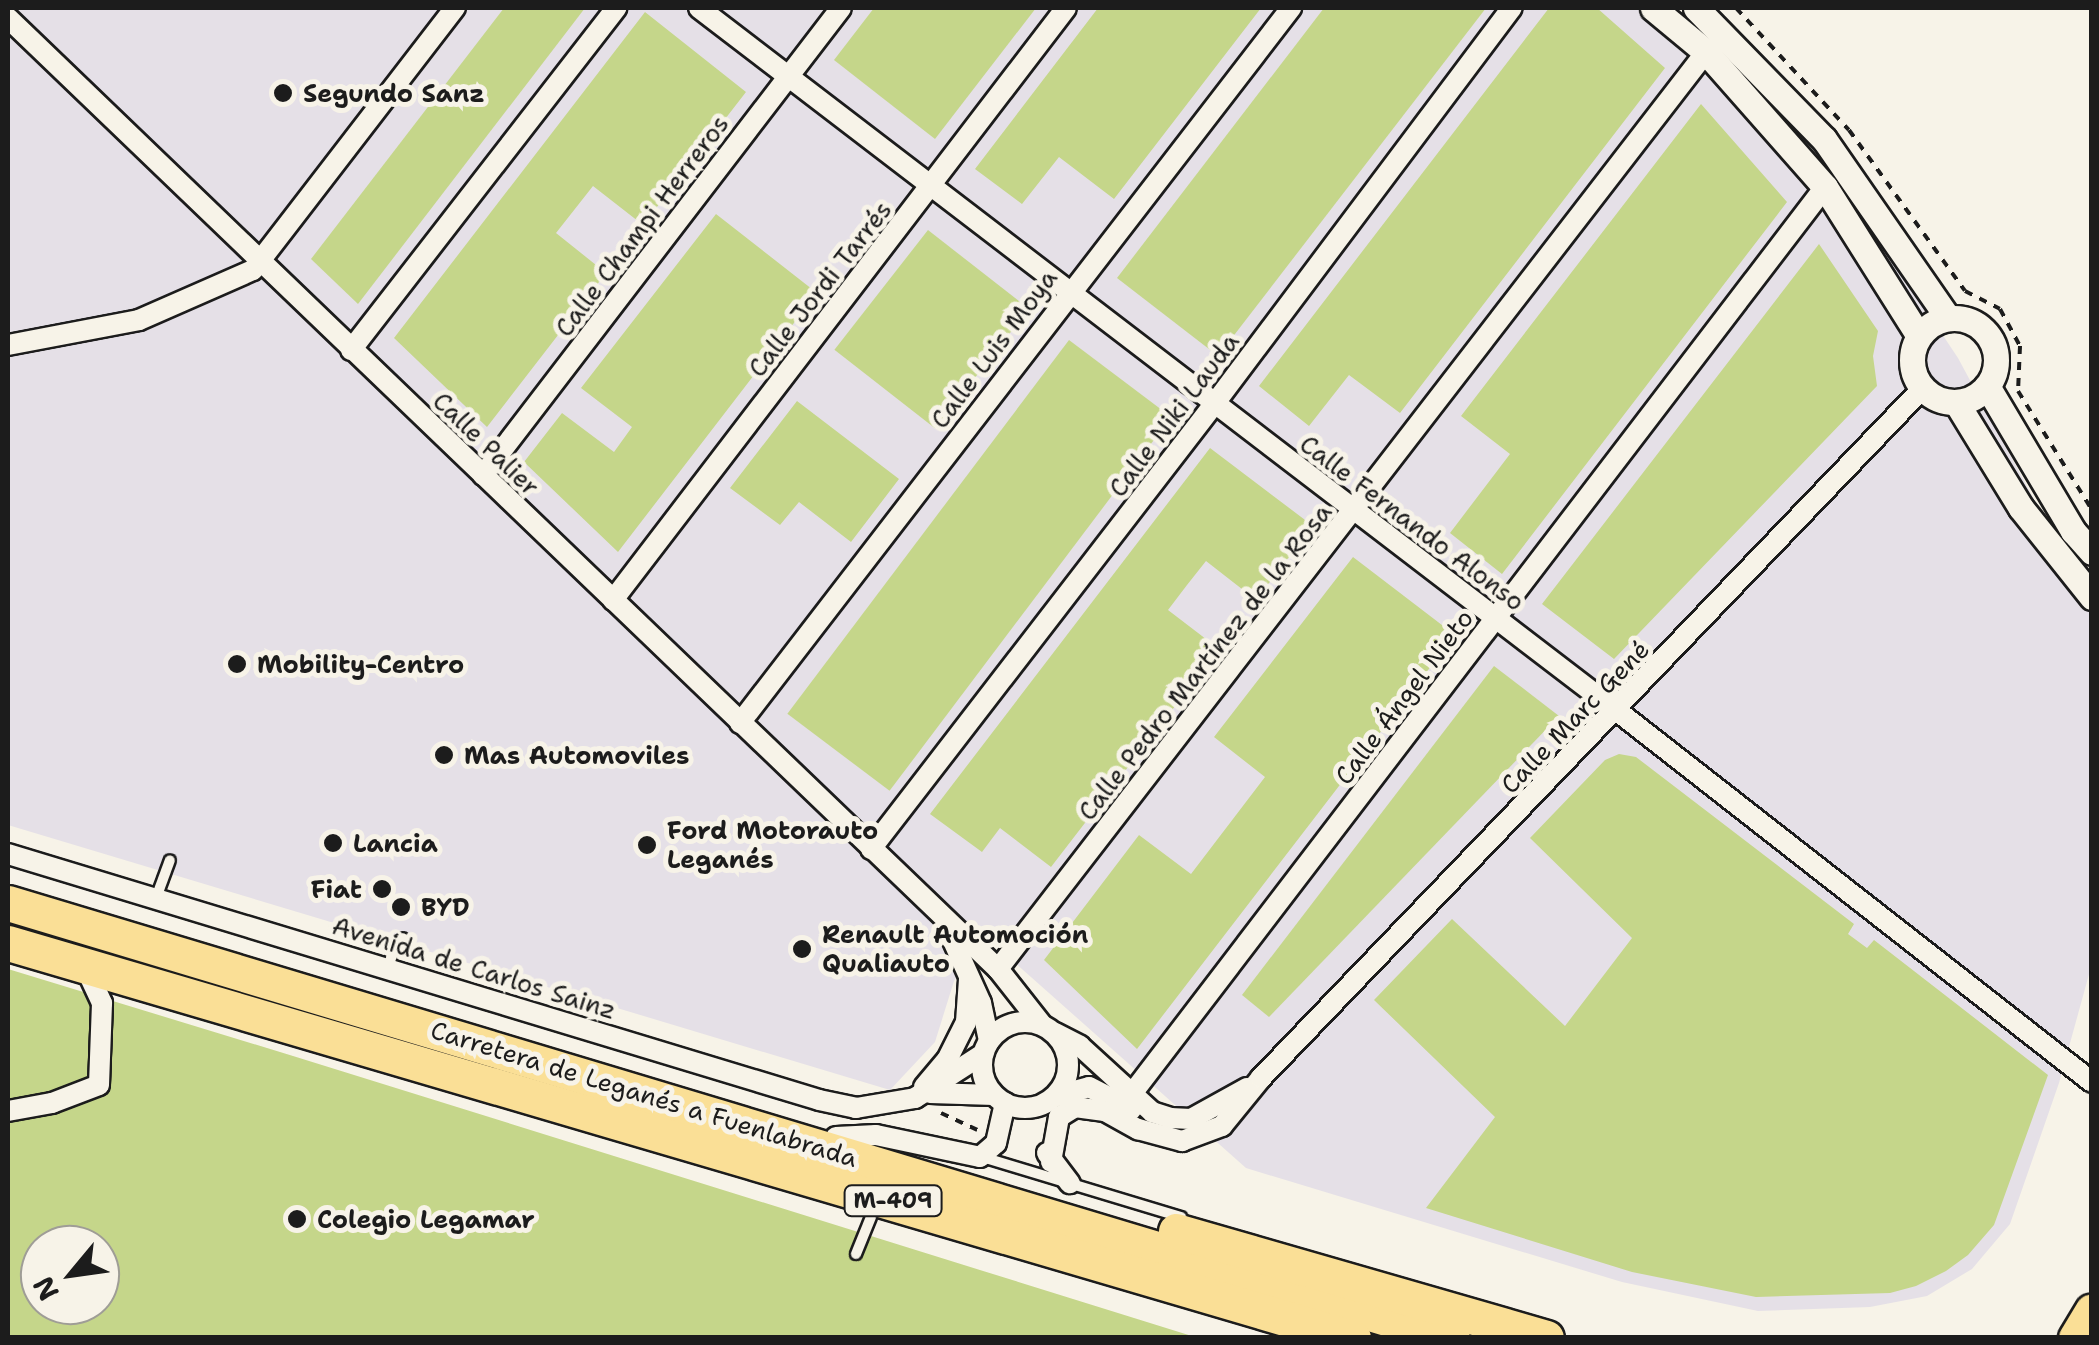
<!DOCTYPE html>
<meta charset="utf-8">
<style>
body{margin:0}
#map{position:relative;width:2099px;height:1345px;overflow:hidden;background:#f7f3e8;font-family:"Shantell Sans",sans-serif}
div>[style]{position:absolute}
.built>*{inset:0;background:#e5e0e7}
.green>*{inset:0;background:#c5d68a;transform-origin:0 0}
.path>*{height:4px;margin-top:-2px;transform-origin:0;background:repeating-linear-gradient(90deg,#1c1c1c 0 8px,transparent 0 16px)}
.roads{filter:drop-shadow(2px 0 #1c1c1c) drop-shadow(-2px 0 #1c1c1c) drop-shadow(0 2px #1c1c1c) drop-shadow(0 -2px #1c1c1c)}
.service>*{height:10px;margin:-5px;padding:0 5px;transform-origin:5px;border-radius:5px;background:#f7f3e8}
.minor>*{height:20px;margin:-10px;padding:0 10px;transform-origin:10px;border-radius:10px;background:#f7f3e8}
.minor>.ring{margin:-10px;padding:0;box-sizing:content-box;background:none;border:20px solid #f7f3e8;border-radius:50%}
.tertiary>*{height:25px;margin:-12.5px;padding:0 12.5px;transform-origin:12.5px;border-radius:12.5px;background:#f7f3e8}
.tertiary>.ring{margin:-12.5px;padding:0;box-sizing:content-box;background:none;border:25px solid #f7f3e8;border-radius:50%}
.trunk>*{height:35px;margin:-17.5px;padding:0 17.5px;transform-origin:17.5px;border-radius:17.5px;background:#fadf96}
.dots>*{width:28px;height:28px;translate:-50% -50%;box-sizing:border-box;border:5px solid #f7f3e8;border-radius:50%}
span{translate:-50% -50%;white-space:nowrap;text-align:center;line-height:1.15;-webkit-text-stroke:10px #f7f3e8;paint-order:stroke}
.shield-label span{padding:2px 8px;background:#f7f3e8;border:2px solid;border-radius:8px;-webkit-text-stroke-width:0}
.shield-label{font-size:22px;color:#1c1c1c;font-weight:700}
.poi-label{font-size:25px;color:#1c1c1c;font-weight:700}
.left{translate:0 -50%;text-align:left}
.right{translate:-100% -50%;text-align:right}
.street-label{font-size:25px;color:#1c1c1c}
.frame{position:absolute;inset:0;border:10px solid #1c1c1c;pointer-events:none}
.north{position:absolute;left:20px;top:1225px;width:100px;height:100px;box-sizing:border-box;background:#f7f3e8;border:2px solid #9f9d96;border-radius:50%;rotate:241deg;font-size:28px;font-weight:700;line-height:40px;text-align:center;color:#1c1c1c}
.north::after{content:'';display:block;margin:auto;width:35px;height:45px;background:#1c1c1c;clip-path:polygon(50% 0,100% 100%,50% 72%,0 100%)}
</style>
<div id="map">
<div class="built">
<i style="clip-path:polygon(8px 8px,1671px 8px,1712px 42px,1836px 175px,1958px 358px,2035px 501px,2091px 573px,2091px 967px,2059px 1083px,2010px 1224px,1972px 1269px,1927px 1296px,1870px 1307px,1758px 1311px,1622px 1282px,1246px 1168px,986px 937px,954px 981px,935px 1042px,890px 1090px,8px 825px)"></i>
</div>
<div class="green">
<i style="clip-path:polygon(504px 8px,585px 8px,358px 304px,311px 259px)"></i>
<i style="clip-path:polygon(874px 8px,1036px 8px,935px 139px,834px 60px)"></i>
<i style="clip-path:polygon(1098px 8px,1261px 8px,1114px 199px,1059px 157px,1022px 204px,975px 169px)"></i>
<i style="clip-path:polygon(1324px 8px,1486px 8px,1218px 356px,1117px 278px)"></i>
<i style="clip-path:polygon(1549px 8px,1597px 8px,1665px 68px,1400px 413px,1349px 375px,1309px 426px,1259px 386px)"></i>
<i style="clip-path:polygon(645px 12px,746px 92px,643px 225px,593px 186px,556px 233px,606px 273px,487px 427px,394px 338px)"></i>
<i style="clip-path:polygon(1701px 104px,1787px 202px,1502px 574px,1450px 533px,1510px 454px,1461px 416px)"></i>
<i style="clip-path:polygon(716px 214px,817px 293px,618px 552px,524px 462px,562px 413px,614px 452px,632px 427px,581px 388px)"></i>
<i style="left:928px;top:230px;width:128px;height:152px;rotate:38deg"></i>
<i style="clip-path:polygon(1819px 244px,1878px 331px,1873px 356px,1877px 386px,1614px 659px,1542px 604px)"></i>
<i style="left:1069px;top:340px;width:128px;height:468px;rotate:37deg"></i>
<i style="clip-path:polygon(797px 401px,899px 479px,851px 542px,799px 502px,780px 525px,730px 488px)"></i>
<i style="clip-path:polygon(1210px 448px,1313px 526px,1256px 600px,1206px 561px,1187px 585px,1168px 610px,1219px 649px,1051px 867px,1000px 828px,982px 852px,930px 814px)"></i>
<i style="clip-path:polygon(1353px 557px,1455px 635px,1137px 1049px,1044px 960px,1139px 835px,1191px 874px,1265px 777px,1214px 737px)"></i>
<i style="clip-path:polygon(1494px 666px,1559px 716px,1269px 1017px,1242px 995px)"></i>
<i style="clip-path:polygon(1619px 754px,1636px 757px,1854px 924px,1848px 934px,1867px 948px,1874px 940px,2048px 1075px,1994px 1225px,1968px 1255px,1946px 1271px,1916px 1286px,1890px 1293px,1756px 1297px,1632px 1272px,1426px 1208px,1495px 1117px,1374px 1000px,1452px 919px,1565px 1026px,1632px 938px,1530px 838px,1605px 760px)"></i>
<i style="clip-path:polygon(evenodd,8px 969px,293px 1056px,1195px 1337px,8px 1337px,8px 969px,40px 1245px,100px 1245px,100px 1305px,40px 1305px,40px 1245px)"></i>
</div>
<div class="path">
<i style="left:1736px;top:8px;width:166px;rotate:47.2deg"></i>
<i style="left:1849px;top:130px;width:198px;rotate:54.2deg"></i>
<i style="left:1965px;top:291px;width:39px;rotate:27deg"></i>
<i style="left:2000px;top:309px;width:42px;rotate:61.6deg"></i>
<i style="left:2020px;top:346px;width:45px;rotate:92.5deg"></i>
<i style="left:2018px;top:391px;width:140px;rotate:58.1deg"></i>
<i style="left:941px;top:1113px;width:40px;rotate:25deg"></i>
</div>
<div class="roads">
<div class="service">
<i style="left:156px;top:898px;width:40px;rotate:-69.8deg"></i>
<i style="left:388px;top:968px;width:21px;rotate:-73deg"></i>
<i style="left:394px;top:948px;width:13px;rotate:-48deg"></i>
<i style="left:982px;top:1157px;width:208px;rotate:16.8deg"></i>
<i style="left:856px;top:1254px;width:40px;rotate:-68deg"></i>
</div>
<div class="minor">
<i style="left:699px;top:8px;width:1155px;rotate:37.44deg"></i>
<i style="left:1616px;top:710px;width:604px;rotate:38.01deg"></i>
<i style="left:8px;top:18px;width:1373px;rotate:43.85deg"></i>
<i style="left:998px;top:969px;width:71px;rotate:51.8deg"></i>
<i style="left:8px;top:345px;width:133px;rotate:-10.8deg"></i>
<i style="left:139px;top:320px;width:124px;rotate:-23.7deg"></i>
<i style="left:253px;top:270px;width:331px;rotate:-52.4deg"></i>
<i style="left:351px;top:350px;width:433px;rotate:-52.2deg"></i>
<i style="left:483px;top:475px;width:588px;rotate:-52.53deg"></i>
<i style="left:613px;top:600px;width:745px;rotate:-52.58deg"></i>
<i style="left:740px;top:723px;width:903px;rotate:-52.38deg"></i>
<i style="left:871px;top:849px;width:563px;rotate:-52.36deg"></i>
<i style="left:1215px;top:403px;width:494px;rotate:-53.1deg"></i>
<i style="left:8px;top:854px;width:847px;rotate:16.87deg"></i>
<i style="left:819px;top:1100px;width:38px;rotate:12deg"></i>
<i style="left:856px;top:1108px;width:60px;rotate:-9.6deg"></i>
<i style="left:915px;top:1098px;width:81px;rotate:-32.9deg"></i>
<i style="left:949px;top:932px;width:78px;rotate:65.7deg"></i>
<i style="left:981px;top:1003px;width:39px;rotate:78deg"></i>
<i style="left:998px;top:969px;width:1159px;rotate:-52.33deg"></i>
<i class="ring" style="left:982px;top:1022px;width:66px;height:66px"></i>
<i style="left:1055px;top:1033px;width:28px;rotate:27deg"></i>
<i style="left:1080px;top:1046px;width:98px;rotate:42.5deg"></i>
<i style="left:1152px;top:1112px;width:19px;rotate:18deg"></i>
<i style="left:1170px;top:1118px;width:21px;rotate:3deg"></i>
<i style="left:1191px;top:1119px;width:64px;rotate:-29deg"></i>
<i style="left:924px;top:1087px;width:35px;rotate:-50deg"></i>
<i style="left:947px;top:1060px;width:42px;rotate:-63.4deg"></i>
<i style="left:966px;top:1022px;width:43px;rotate:-86deg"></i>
<i style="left:930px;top:1093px;width:64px;rotate:1.8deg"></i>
<i style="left:1131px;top:1095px;width:1143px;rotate:-52.61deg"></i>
<i style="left:1056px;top:1096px;width:34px;rotate:-15deg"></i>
<i style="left:1089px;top:1087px;width:48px;rotate:27.1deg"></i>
<i style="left:8px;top:1111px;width:45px;rotate:-10.3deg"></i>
<i style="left:52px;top:1103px;width:50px;rotate:-21deg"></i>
<i style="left:99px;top:1085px;width:82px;rotate:-87.9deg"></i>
<i style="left:102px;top:1003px;width:40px;rotate:-115deg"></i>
<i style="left:836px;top:1137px;width:40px;rotate:-2.9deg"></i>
<i style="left:876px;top:1135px;width:106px;rotate:11.9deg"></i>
<i style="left:980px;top:1157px;width:21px;rotate:-41deg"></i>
<i style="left:996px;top:1143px;width:41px;rotate:-77.3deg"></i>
<i style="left:1047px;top:1153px;width:38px;rotate:53deg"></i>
<i style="left:1051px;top:1162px;width:46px;rotate:-79.9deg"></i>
<i style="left:1059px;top:1117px;width:19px;rotate:-32deg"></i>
<i style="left:1075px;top:1107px;width:30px;rotate:8deg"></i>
<i style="left:1105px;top:1111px;width:38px;rotate:29deg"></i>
<i style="left:1138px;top:1129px;width:46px;rotate:15.3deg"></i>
<i style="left:1182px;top:1141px;width:43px;rotate:-20.6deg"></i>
<i style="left:1222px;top:1126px;width:62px;rotate:-50.9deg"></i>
<i style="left:1261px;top:1078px;width:956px;rotate:-46.19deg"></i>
</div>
<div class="tertiary">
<i style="left:1653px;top:8px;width:69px;rotate:39.7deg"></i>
<i style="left:1706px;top:52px;width:180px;rotate:48.6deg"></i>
<i style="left:1825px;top:187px;width:176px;rotate:57.8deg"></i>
<i style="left:1696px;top:8px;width:183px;rotate:45.7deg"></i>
<i style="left:1824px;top:139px;width:218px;rotate:55.3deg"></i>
<i class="ring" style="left:1912px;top:318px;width:59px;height:59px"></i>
<i style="left:1987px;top:386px;width:169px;rotate:59.3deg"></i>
<i style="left:2073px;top:531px;width:28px;rotate:48deg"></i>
<i style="left:1956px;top:402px;width:124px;rotate:58.5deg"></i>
<i style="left:2021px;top:508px;width:114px;rotate:51.4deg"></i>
</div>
<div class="trunk">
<i style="left:8px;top:903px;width:1508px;rotate:16.76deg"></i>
<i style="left:8px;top:943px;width:1402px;rotate:16.37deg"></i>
<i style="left:1176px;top:1231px;width:385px;rotate:16.1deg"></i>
<i style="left:2076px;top:1338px;width:31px;rotate:-59deg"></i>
</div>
</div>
<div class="dots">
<i style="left:283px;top:93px;background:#1c1c1c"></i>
<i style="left:237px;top:664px;background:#1c1c1c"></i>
<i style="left:444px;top:755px;background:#1c1c1c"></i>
<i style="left:333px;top:843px;background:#1c1c1c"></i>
<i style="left:647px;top:845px;background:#1c1c1c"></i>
<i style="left:382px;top:889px;background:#1c1c1c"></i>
<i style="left:401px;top:907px;background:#1c1c1c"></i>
<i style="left:802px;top:949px;background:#1c1c1c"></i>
<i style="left:297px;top:1219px;background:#1c1c1c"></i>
</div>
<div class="shield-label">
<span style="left:893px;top:1201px">M-409</span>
</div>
<div class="poi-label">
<span class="left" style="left:303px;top:93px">Segundo Sanz</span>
<span class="left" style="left:257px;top:664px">Mobility-Centro</span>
<span class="left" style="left:464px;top:755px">Mas Automoviles</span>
<span class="left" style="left:667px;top:845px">Ford Motorauto<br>Leganés</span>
<span class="left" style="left:353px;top:843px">Lancia</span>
<span class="right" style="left:362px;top:889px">Fiat</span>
<span class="left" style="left:421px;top:907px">BYD</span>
<span class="left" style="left:822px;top:949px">Renault Automoción<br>Qualiauto</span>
<span class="left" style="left:317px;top:1219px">Colegio Legamar</span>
</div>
<div class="street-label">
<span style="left:642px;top:226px;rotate:-53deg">Calle Champi Herreros</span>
<span style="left:820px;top:289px;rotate:-52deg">Calle Jordi Tarrés</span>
<span style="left:994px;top:349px;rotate:-53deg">Calle Luis Moya</span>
<span style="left:1174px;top:415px;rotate:-53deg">Calle Niki Lauda</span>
<span style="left:486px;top:444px;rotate:44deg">Calle Palier</span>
<span style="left:1412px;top:523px;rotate:37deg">Calle Fernando Alonso</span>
<span style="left:1205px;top:662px;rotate:-52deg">Calle Pedro Martínez de la Rosa</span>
<span style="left:1404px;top:697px;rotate:-53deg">Calle Ángel Nieto</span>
<span style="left:1575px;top:717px;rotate:-46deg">Calle Marc Gené</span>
<span style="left:474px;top:968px;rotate:17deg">Avenida de Carlos Sainz</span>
<span style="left:644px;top:1094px;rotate:17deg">Carretera de Leganés a Fuenlabrada</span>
</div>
<div class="frame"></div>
<div class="north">N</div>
</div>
